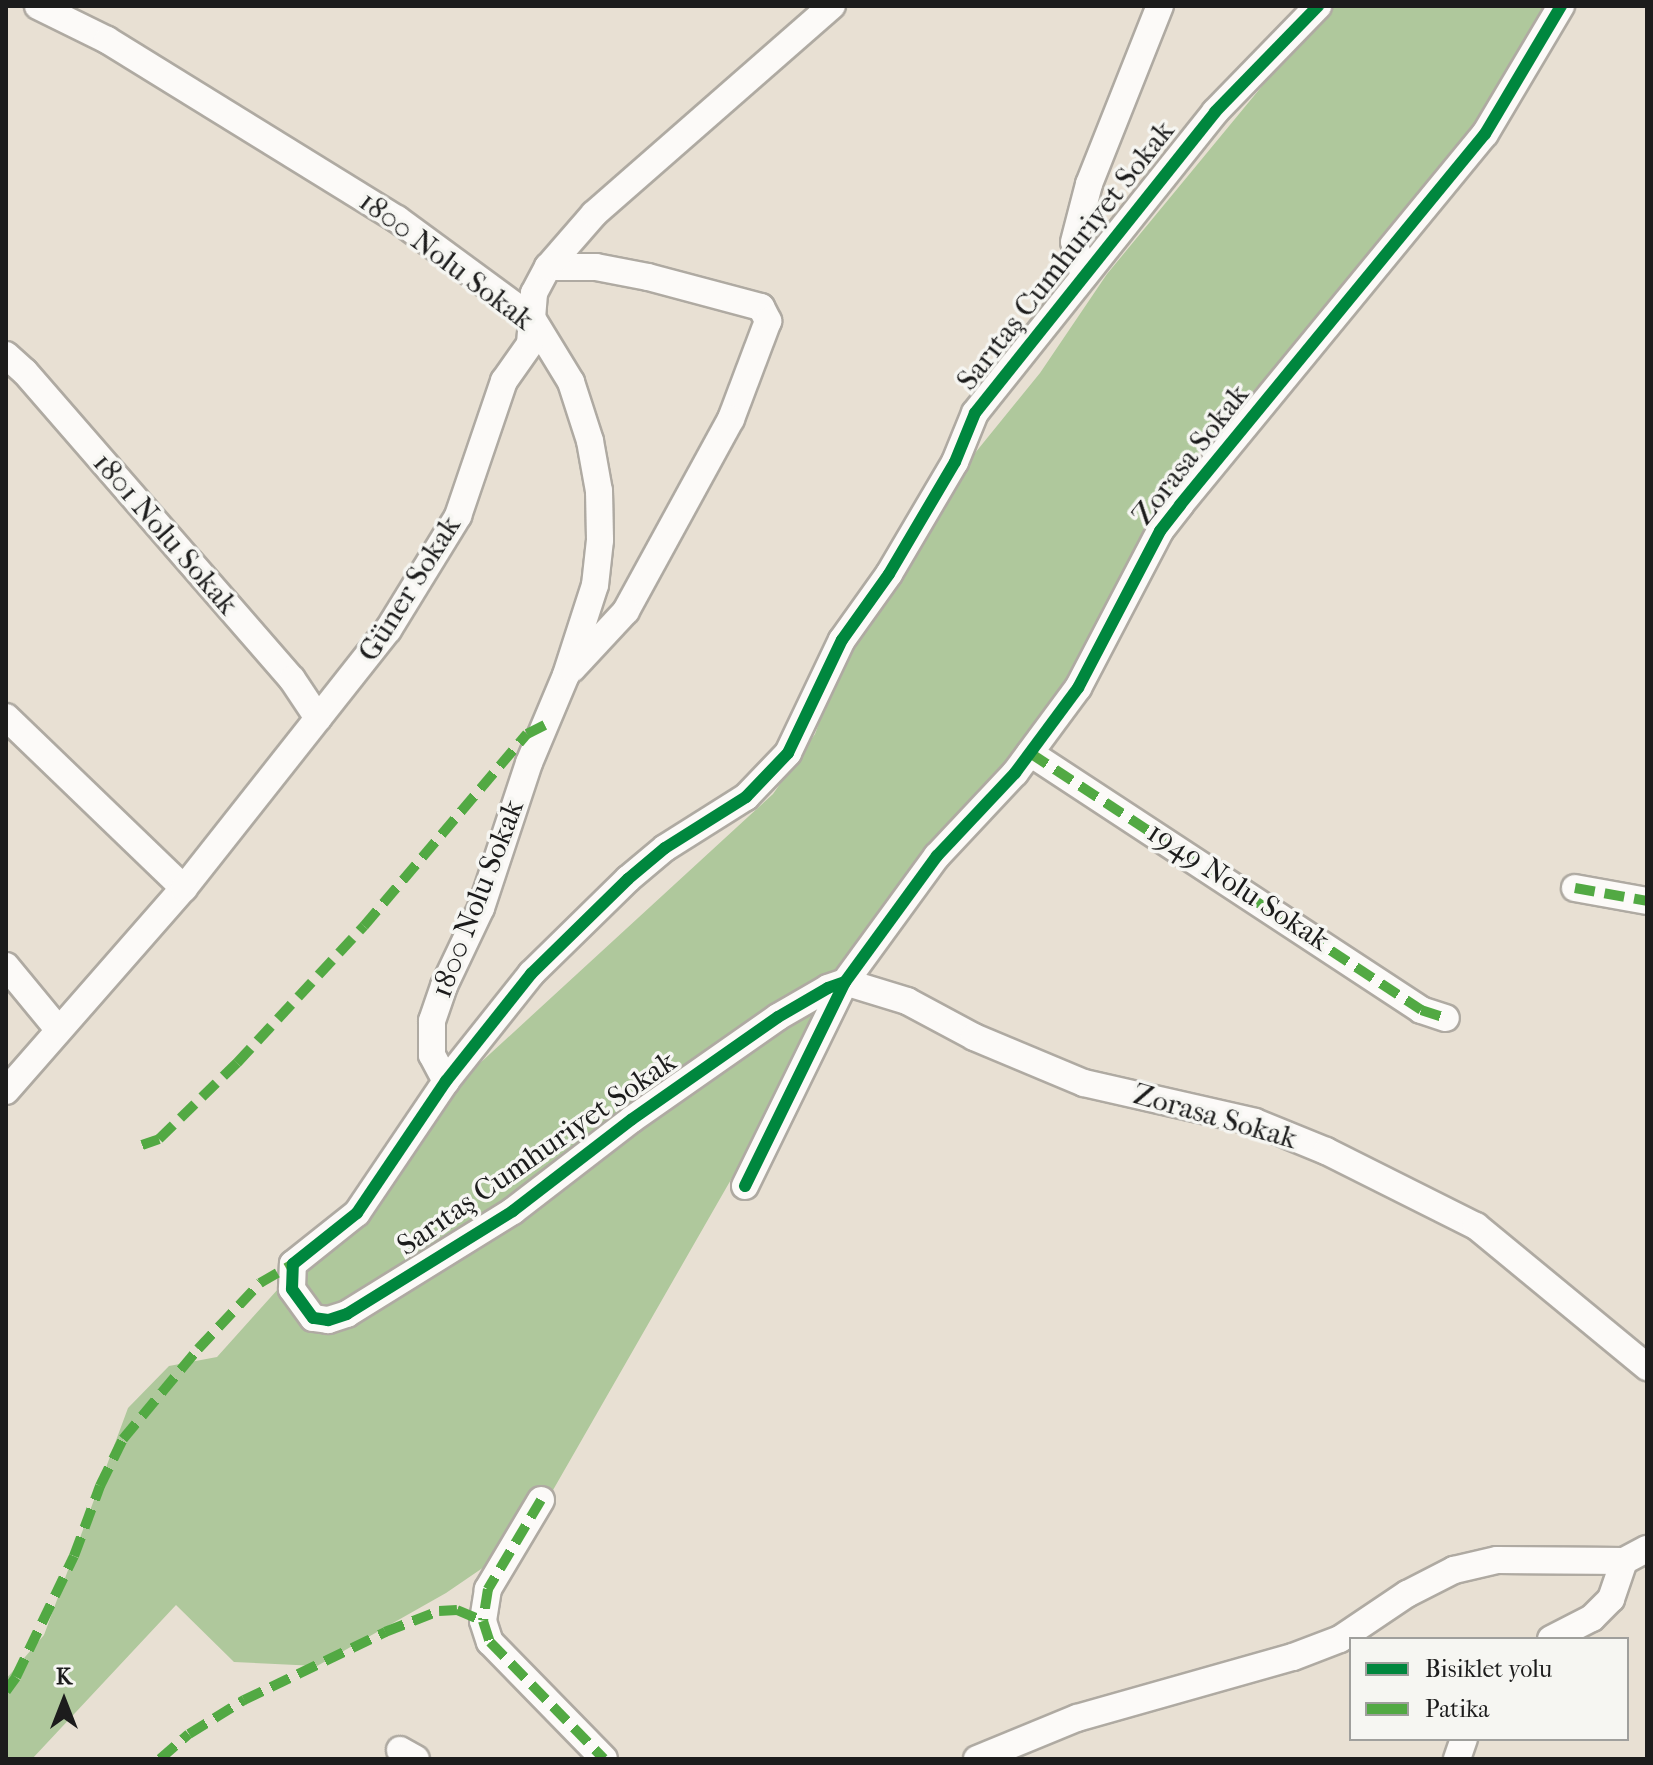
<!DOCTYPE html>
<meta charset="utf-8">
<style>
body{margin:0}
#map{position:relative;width:1653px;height:1765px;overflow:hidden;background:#e8e0d3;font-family:"IM FELL French Canon",serif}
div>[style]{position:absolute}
.forest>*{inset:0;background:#afc89c}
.roads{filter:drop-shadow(2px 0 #afaaa2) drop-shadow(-2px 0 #afaaa2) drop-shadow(0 2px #afaaa2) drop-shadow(0 -2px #afaaa2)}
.minor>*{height:26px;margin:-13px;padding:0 13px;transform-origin:13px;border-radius:13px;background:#fcfaf8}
.quiet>*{height:10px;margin-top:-5px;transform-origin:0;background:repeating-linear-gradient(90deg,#52a943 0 20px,transparent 0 30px)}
.cycleway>*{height:12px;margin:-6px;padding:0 6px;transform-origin:6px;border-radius:6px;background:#00873e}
span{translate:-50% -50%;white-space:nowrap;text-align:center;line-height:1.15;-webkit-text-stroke:7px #f6f6f2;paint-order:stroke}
.street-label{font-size:30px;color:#1c1c1c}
.frame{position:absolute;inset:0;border:8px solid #1c1c1c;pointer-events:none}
.legend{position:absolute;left:1349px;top:1637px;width:280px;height:104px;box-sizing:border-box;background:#f6f6f2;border:2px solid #9f9f9c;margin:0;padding:10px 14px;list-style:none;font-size:24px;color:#1c1c1c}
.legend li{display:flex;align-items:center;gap:16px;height:40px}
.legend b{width:40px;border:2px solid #9f9f9c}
.north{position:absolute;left:24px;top:1661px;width:80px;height:80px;-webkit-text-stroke:6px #f6f6f2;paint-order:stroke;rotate:0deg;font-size:22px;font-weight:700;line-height:32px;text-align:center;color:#1c1c1c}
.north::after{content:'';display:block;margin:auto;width:28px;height:36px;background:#1c1c1c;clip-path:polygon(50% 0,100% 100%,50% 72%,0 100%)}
</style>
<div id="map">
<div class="forest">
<i style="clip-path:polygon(1328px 6px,1549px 6px,1476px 132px,1314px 326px,1204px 444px,1051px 729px,881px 933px,768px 1115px,541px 1511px,506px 1552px,446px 1593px,317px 1666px,234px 1662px,176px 1605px,32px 1759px,6px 1759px,6px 1679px,44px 1635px,128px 1408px,169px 1366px,217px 1357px,393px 1161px,442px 1098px,773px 794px,815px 734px,854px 628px,915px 527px,1040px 373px,1107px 274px)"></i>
</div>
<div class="roads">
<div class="minor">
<i style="left:38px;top:6px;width:77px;rotate:26.2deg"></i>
<i style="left:107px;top:40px;width:341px;rotate:31.7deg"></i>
<i style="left:397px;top:219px;width:167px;rotate:36.3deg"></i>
<i style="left:532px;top:318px;width:75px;rotate:58.6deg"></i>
<i style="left:571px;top:382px;width:62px;rotate:72.1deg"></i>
<i style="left:590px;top:441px;width:51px;rotate:79.8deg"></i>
<i style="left:599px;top:491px;width:49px;rotate:88.8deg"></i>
<i style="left:600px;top:540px;width:45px;rotate:96.3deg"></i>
<i style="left:595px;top:585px;width:95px;rotate:107.9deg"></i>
<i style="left:566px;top:675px;width:95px;rotate:112.8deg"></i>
<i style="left:529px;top:763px;width:153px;rotate:108.3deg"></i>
<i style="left:481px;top:908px;width:86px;rotate:115.4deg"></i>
<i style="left:444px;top:986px;width:37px;rotate:109deg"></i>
<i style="left:432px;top:1021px;width:34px;rotate:90deg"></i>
<i style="left:432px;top:1055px;width:30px;rotate:62deg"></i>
<i style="left:548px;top:267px;width:48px"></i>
<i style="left:596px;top:267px;width:53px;rotate:10.9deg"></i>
<i style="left:648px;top:277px;width:117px;rotate:14.9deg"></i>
<i style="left:761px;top:307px;width:16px;rotate:63deg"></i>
<i style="left:768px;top:321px;width:105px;rotate:110.7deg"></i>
<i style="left:731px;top:419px;width:219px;rotate:118.7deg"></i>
<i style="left:626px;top:611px;width:79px;rotate:133deg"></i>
<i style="left:1084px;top:276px;width:35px;rotate:-106deg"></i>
<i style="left:1074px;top:242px;width:60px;rotate:-75.5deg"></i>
<i style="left:1089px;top:184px;width:192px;rotate:-68.3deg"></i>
<i style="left:6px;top:355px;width:25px;rotate:42deg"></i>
<i style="left:25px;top:372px;width:407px;rotate:49deg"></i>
<i style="left:292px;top:679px;width:47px;rotate:56.3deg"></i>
<i style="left:6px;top:717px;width:247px;rotate:43.9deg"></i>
<i style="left:1030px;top:753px;width:468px;rotate:33.3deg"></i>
<i style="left:1421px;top:1010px;width:26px;rotate:18deg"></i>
<i style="left:1575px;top:888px;width:73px;rotate:10.2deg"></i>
<i style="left:6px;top:966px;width:82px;rotate:50.5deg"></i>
<i style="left:845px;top:982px;width:18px;rotate:161deg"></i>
<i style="left:828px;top:988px;width:58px;rotate:149.9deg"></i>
<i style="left:778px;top:1017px;width:179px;rotate:145deg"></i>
<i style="left:631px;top:1120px;width:149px;rotate:142.4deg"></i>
<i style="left:513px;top:1211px;width:195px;rotate:148.2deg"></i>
<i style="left:347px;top:1314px;width:20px;rotate:162deg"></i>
<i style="left:328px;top:1320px;width:15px;rotate:-172deg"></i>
<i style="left:313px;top:1318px;width:36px;rotate:-126deg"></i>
<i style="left:292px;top:1289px;width:25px;rotate:-88deg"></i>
<i style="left:293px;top:1264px;width:82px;rotate:-38.6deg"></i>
<i style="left:357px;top:1213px;width:159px;rotate:-56deg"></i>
<i style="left:446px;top:1081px;width:137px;rotate:-51.5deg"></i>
<i style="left:531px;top:974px;width:136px;rotate:-44.4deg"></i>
<i style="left:628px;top:879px;width:48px;rotate:-40deg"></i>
<i style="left:665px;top:848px;width:96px;rotate:-32.2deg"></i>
<i style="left:746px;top:797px;width:61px;rotate:-46.3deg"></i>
<i style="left:788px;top:753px;width:125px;rotate:-64.5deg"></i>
<i style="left:842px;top:640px;width:81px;rotate:-54.5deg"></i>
<i style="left:889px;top:574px;width:130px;rotate:-59.5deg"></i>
<i style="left:955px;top:462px;width:53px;rotate:-67.8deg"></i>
<i style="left:975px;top:413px;width:385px;rotate:-51.4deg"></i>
<i style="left:1215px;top:112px;width:148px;rotate:-45.8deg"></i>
<i style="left:845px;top:982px;width:65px;rotate:17deg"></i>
<i style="left:907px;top:1001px;width:76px;rotate:28.2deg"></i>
<i style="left:974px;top:1037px;width:119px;rotate:22.7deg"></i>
<i style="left:1084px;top:1083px;width:175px;rotate:12.8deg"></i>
<i style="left:1255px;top:1122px;width:77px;rotate:22.2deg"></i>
<i style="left:1326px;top:1151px;width:168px;rotate:26.6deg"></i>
<i style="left:1476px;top:1226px;width:222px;rotate:39.5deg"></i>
<i style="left:6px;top:1091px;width:270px;rotate:-48.8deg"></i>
<i style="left:184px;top:888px;width:329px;rotate:-51.7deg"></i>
<i style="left:388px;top:630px;width:134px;rotate:-58.4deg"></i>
<i style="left:458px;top:516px;width:143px;rotate:-71.2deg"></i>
<i style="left:504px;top:381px;width:45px;rotate:-54.9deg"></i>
<i style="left:530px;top:344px;width:51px;rotate:-85.5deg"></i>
<i style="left:534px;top:293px;width:30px;rotate:-62deg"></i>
<i style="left:548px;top:267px;width:70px;rotate:-49deg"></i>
<i style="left:594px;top:214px;width:316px;rotate:-41.2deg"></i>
<i style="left:745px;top:1186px;width:227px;rotate:-63.9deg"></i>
<i style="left:845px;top:982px;width:156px;rotate:-53.9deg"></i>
<i style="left:937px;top:856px;width:114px;rotate:-46.8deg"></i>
<i style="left:1015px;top:773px;width:106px;rotate:-53.5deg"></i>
<i style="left:1078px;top:688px;width:177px;rotate:-62.4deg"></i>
<i style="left:1160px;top:531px;width:33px;rotate:-52deg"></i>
<i style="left:1180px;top:505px;width:480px;rotate:-50.6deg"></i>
<i style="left:1485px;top:134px;width:149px;rotate:-59.3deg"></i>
<i style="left:541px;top:1500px;width:104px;rotate:120.8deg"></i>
<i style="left:488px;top:1589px;width:32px;rotate:99deg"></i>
<i style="left:483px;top:1621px;width:22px;rotate:72deg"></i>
<i style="left:490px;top:1642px;width:163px;rotate:45.7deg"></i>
<i style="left:1551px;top:1639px;width:46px;rotate:-27.1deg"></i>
<i style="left:1592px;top:1618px;width:27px;rotate:-45deg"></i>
<i style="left:1611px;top:1599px;width:40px;rotate:-71.1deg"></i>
<i style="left:400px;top:1750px;width:18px;rotate:29deg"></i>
<i style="left:977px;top:1759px;width:108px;rotate:-22.3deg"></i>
<i style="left:1077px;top:1718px;width:224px;rotate:-15.8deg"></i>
<i style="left:1293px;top:1657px;width:50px;rotate:-21deg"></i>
<i style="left:1340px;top:1639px;width:81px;rotate:-33.9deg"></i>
<i style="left:1407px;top:1594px;width:53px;rotate:-27.1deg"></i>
<i style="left:1454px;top:1570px;width:44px;rotate:-13.1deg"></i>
<i style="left:1497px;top:1560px;width:127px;rotate:0.5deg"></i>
<i style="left:1624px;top:1561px;width:26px;rotate:-28deg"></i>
<i style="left:1457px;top:1759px;width:21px;rotate:-71deg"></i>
</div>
</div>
<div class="quiet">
<i style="left:1030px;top:753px;width:468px;rotate:33.3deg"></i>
<i style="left:1421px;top:1010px;width:26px;rotate:18deg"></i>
<i style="left:1575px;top:888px;width:73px;rotate:10.2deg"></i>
<i style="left:142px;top:1145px;width:18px;rotate:-19deg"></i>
<i style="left:159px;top:1139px;width:109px;rotate:-44.3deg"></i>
<i style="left:237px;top:1063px;width:187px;rotate:-47.2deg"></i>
<i style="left:364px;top:926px;width:252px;rotate:-49.7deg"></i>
<i style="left:527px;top:734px;width:20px;rotate:-27deg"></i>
<i style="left:541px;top:1500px;width:104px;rotate:120.8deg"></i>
<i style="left:488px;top:1589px;width:32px;rotate:99deg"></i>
<i style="left:483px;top:1621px;width:22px;rotate:72deg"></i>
<i style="left:490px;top:1642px;width:163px;rotate:45.7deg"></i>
<i style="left:6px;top:1691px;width:17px;rotate:-54deg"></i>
<i style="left:16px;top:1677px;width:134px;rotate:-64.4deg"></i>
<i style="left:74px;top:1556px;width:75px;rotate:-69.6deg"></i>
<i style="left:100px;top:1486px;width:52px;rotate:-63.9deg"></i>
<i style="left:123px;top:1439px;width:117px;rotate:-50.2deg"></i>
<i style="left:198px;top:1349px;width:91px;rotate:-46.8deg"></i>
<i style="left:260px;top:1283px;width:38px;rotate:-30deg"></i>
<i style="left:160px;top:1759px;width:38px;rotate:-41deg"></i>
<i style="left:189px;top:1734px;width:65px;rotate:-31.7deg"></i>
<i style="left:244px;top:1700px;width:157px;rotate:-25.7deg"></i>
<i style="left:385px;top:1632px;width:58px;rotate:-21.3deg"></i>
<i style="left:439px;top:1611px;width:18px;rotate:-3deg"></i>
<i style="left:457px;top:1610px;width:28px;rotate:23deg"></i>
</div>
<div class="cycleway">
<i style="left:845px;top:982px;width:18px;rotate:161deg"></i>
<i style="left:828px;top:988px;width:58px;rotate:149.9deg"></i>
<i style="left:778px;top:1017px;width:179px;rotate:145deg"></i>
<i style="left:631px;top:1120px;width:149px;rotate:142.4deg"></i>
<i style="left:513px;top:1211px;width:195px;rotate:148.2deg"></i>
<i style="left:347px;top:1314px;width:20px;rotate:162deg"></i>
<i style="left:328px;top:1320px;width:15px;rotate:-172deg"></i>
<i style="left:313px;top:1318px;width:36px;rotate:-126deg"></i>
<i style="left:292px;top:1289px;width:25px;rotate:-88deg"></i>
<i style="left:293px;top:1264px;width:82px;rotate:-38.6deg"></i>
<i style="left:357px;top:1213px;width:159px;rotate:-56deg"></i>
<i style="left:446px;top:1081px;width:137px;rotate:-51.5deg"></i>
<i style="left:531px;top:974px;width:136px;rotate:-44.4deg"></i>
<i style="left:628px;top:879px;width:48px;rotate:-40deg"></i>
<i style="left:665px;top:848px;width:96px;rotate:-32.2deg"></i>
<i style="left:746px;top:797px;width:61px;rotate:-46.3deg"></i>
<i style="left:788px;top:753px;width:125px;rotate:-64.5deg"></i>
<i style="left:842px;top:640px;width:81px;rotate:-54.5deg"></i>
<i style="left:889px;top:574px;width:130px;rotate:-59.5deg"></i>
<i style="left:955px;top:462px;width:53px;rotate:-67.8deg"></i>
<i style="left:975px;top:413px;width:385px;rotate:-51.4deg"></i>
<i style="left:1215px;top:112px;width:148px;rotate:-45.8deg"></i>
<i style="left:745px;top:1186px;width:227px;rotate:-63.9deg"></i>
<i style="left:845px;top:982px;width:156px;rotate:-53.9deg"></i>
<i style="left:937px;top:856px;width:114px;rotate:-46.8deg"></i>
<i style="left:1015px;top:773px;width:106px;rotate:-53.5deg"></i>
<i style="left:1078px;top:688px;width:177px;rotate:-62.4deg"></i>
<i style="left:1160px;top:531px;width:33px;rotate:-52deg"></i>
<i style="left:1180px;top:505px;width:480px;rotate:-50.6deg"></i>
<i style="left:1485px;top:134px;width:149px;rotate:-59.3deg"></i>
</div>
<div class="street-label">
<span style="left:1066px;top:256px;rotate:-52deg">Sarıtaş Cumhuriyet Sokak</span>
<span style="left:446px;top:261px;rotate:37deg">1800 Nolu Sokak</span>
<span style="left:1191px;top:455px;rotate:-52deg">Zorasa Sokak</span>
<span style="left:165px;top:534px;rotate:49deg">1801 Nolu Sokak</span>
<span style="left:410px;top:589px;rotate:-58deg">Güner Sokak</span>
<span style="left:1238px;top:887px;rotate:33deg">1949 Nolu Sokak</span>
<span style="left:478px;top:899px;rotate:-69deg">1800 Nolu Sokak</span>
<span style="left:1215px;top:1117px;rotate:16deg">Zorasa Sokak</span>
<span style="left:537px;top:1154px;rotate:-35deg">Sarıtaş Cumhuriyet Sokak</span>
</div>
<div class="frame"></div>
<ul class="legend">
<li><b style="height:10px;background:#00873e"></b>Bisiklet yolu</li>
<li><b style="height:10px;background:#52a943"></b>Patika</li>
</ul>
<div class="north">K</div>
</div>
